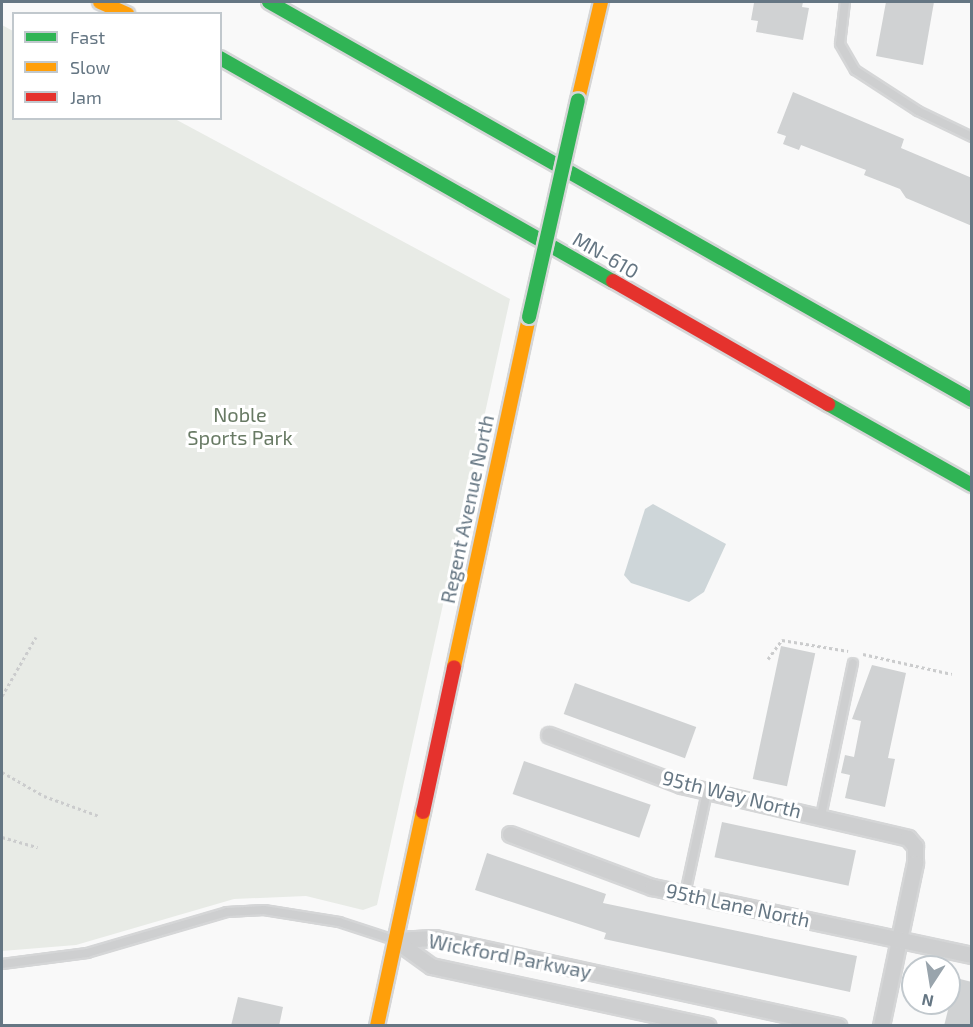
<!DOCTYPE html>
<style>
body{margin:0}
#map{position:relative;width:973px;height:1027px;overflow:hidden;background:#f9f9f9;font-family:"Exo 2",sans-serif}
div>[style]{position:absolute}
.green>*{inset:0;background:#e8ebe6}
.water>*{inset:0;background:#ced6d9}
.building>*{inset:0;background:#d0d2d3;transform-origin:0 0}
.path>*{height:3px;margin-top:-1.5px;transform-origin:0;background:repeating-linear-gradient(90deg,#cbcccd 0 3px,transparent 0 6px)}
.roads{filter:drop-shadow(2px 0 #d5d6d7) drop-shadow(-2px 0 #d5d6d7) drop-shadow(0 2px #d5d6d7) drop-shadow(0 -2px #d5d6d7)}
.lane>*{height:8px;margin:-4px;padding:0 4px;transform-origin:4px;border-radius:4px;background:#cecfd0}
.street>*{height:15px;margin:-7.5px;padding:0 7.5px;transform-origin:7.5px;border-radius:7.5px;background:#cecfd0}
.fast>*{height:14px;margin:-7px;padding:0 7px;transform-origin:7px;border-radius:7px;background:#30b455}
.slow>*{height:14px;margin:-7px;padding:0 7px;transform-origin:7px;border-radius:7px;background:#ff9f0a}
.jam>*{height:14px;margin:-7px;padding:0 7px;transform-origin:7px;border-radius:7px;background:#e5322d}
.bridges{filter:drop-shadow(2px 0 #d5d6d7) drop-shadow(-2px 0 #d5d6d7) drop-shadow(0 2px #d5d6d7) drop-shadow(0 -2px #d5d6d7)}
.fast-bridge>*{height:14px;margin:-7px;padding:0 7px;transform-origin:7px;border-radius:7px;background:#30b455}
span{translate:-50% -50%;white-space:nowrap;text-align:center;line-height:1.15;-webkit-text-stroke:6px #fff;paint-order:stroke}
.street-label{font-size:20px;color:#657683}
.park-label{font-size:20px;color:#687a64}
.frame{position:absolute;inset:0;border:3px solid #657683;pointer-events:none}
.legend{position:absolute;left:12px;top:12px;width:210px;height:108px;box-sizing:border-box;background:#fff;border:2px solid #c1c8cd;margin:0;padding:8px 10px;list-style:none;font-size:18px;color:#657683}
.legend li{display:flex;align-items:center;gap:12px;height:30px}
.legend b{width:30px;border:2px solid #c1c8cd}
.north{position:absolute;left:901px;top:955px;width:60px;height:60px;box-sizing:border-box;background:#fff;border:2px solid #c1c8cd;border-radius:50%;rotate:192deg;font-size:16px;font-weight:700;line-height:24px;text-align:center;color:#657683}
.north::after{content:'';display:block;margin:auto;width:21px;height:27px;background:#99a4ac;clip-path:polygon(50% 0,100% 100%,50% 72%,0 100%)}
</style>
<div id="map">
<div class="green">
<i style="clip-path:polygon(2px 25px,13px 31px,14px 118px,175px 119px,510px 299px,377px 905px,363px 910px,306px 896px,234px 899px,76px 945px,2px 951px)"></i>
</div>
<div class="water">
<i style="clip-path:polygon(653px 504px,726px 544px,704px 592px,689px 602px,631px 583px,624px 575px,645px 509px)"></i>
</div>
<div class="building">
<i style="clip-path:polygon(760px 2px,803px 2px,802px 7px,809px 8px,803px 40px,756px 32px,758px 21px,751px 20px,754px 3px)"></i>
<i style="clip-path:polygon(886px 2px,934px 2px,923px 65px,876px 56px)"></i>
<i style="clip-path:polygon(793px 92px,904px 139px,901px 148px,972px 178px,972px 226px,906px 198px,900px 189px,864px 175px,866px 170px,801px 145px,799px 150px,783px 144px,786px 136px,777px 133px)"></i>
<i style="left:781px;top:646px;width:35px;height:136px;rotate:12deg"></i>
<i style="clip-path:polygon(872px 665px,906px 673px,888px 758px,895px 759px,885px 807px,845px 798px,850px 775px,841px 773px,845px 755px,854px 757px,861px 721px,852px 719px)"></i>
<i style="left:575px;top:683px;width:129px;height:33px;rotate:20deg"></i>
<i style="left:524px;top:761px;width:134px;height:35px;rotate:19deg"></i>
<i style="left:722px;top:822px;width:137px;height:36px;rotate:12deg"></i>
<i style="clip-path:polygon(487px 853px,606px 894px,603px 903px,857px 956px,850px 992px,604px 939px,606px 933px,475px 890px)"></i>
<i style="clip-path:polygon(956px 978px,972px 982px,972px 1026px,944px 1026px)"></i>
<i style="clip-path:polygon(238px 997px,283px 1007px,279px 1026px,231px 1026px)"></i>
</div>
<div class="path">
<i style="left:863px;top:654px;width:91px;rotate:12.7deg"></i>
<i style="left:768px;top:659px;width:24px;rotate:-54deg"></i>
<i style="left:782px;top:640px;width:67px;rotate:9.5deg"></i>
<i style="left:2px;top:696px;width:68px;rotate:-60deg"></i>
<i style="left:2px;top:772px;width:48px;rotate:29.7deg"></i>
<i style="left:44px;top:796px;width:59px;rotate:20deg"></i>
<i style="left:2px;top:837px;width:37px;rotate:16deg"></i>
</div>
<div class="roads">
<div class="lane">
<i style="left:845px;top:2px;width:42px;rotate:96.8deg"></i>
<i style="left:840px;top:44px;width:30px;rotate:60deg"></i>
<i style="left:855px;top:70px;width:75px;rotate:33.1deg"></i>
<i style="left:918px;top:111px;width:60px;rotate:25.7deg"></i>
<i style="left:821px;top:816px;width:156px;rotate:-78.2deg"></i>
<i style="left:685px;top:894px;width:104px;rotate:-77.8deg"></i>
<i style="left:2px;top:964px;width:86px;rotate:-7.4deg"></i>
<i style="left:87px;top:953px;width:146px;rotate:-16.3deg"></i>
<i style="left:227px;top:912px;width:37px;rotate:-3deg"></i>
<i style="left:264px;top:910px;width:76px;rotate:9.1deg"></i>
<i style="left:339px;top:922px;width:58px;rotate:18.1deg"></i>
</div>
<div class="street">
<i style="left:549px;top:735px;width:141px;rotate:20.7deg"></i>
<i style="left:681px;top:785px;width:233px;rotate:13.1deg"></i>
<i style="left:908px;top:838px;width:11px;rotate:49deg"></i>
<i style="left:915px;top:846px;width:17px;rotate:90deg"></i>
<i style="left:915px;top:863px;width:167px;rotate:101.8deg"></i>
<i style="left:510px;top:834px;width:152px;rotate:20.5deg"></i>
<i style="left:652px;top:887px;width:327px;rotate:12deg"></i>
<i style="left:395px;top:940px;width:40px;rotate:-2.9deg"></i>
<i style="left:435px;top:938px;width:413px;rotate:12.3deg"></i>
<i style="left:395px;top:940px;width:44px;rotate:35.8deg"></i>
<i style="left:431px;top:966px;width:283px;rotate:12.2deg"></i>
</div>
<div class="fast">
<i style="left:269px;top:2px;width:808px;rotate:29.52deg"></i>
<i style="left:220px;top:58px;width:452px;rotate:29.6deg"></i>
<i style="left:828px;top:404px;width:165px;rotate:29.4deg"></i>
</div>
<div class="slow">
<i style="left:100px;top:2px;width:30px;rotate:24deg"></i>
<i style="left:578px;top:100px;width:101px;rotate:-76.8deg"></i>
<i style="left:454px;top:667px;width:358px;rotate:-77.9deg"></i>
<i style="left:377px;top:1026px;width:219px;rotate:-77.9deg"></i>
</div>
<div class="jam">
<i style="left:613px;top:281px;width:248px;rotate:29.8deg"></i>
<i style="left:423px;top:812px;width:148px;rotate:-77.9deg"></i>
</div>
</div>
<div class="bridges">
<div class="fast-bridge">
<i style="left:529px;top:317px;width:222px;rotate:-77.3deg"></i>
</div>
</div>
<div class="street-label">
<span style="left:606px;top:255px;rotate:30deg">MN-610</span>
<span style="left:467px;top:509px;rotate:-78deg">Regent Avenue North</span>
<span style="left:732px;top:794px;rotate:14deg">95th Way North</span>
<span style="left:738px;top:905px;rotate:12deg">95th Lane North</span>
<span style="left:510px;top:956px;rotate:11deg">Wickford Parkway</span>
</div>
<div class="park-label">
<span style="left:240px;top:426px">Noble<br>Sports Park</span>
</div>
<div class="frame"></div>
<ul class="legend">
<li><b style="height:8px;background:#30b455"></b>Fast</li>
<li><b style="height:8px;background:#ff9f0a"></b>Slow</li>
<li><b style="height:8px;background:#e5322d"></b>Jam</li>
</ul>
<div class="north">N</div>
</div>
